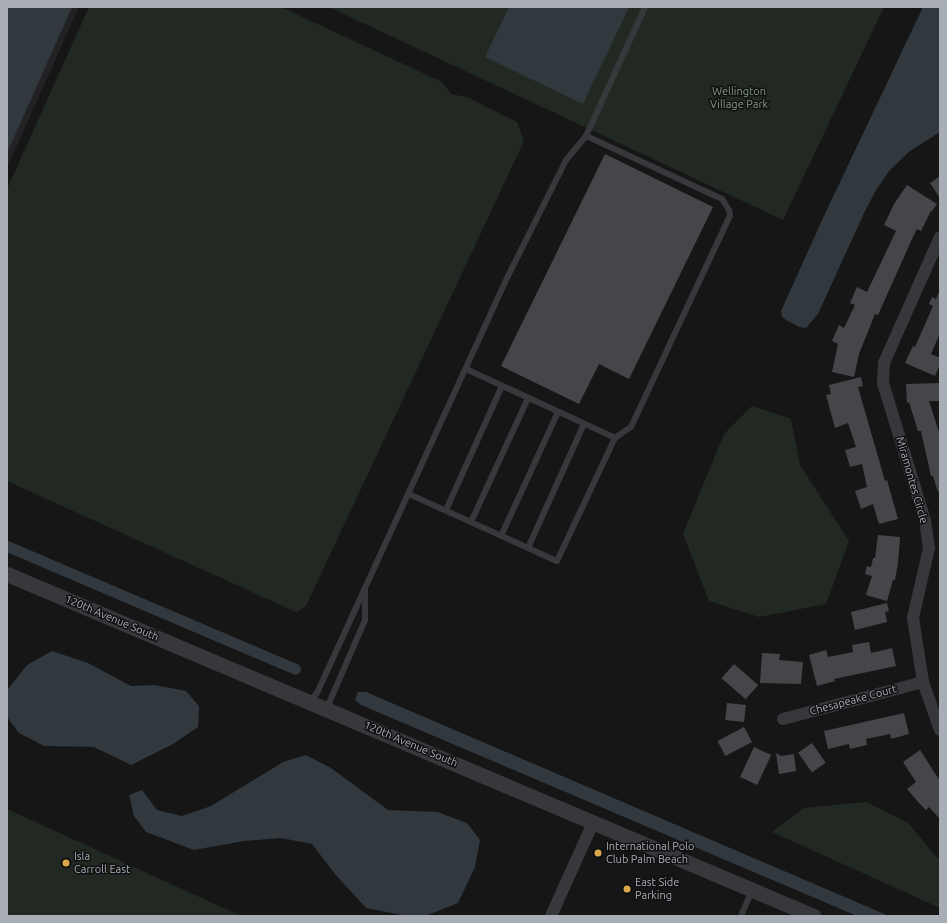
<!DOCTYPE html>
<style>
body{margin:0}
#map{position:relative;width:947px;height:923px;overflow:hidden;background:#161617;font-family:Ubuntu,sans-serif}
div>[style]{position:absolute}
.built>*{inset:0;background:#222224}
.green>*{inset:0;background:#222923}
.water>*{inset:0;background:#31383e}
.canal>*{height:11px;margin:-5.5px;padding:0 5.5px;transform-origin:5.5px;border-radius:5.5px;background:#31383e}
.building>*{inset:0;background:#45464a;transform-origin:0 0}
.service>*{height:6px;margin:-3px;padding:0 3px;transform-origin:3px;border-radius:3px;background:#37383c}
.minor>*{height:12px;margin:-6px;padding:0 6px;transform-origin:6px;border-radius:6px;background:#37383c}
.tertiary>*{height:15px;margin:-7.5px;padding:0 7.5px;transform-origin:7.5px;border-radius:7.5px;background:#37383c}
.dots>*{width:11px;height:11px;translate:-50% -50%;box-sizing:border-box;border:2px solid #111112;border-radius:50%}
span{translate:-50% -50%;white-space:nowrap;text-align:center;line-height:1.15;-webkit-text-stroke:3px #111112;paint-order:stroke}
.park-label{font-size:11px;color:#839e84}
.street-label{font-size:11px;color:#a9adb6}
.poi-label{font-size:11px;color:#a9adb6}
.left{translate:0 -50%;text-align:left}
.frame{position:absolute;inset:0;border:8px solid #a9adb6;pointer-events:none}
</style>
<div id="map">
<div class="built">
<i style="clip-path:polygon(7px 7px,79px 7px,7px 168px)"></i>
</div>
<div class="green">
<i style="clip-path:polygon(89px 7px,281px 7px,442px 82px,451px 94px,467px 97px,517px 122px,524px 141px,306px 606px,296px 612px,7px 481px,7px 189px)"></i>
<i style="clip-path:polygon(329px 7px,884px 7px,783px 220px)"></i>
<i style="clip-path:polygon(752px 406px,791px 419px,800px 465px,849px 541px,826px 604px,759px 617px,709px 601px,683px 534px,724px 434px)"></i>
<i style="clip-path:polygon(866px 802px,908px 823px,940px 861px,940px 908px,772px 832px,804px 808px)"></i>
<i style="clip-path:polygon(7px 809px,241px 916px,7px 916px)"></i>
</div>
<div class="water">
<i style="clip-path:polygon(7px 7px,72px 7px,7px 153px)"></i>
<i style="clip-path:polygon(509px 7px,629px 7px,583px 104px,485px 57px)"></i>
<i style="clip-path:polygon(923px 7px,940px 7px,940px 132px,910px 151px,889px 171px,876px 190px,865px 211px,818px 314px,806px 328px,799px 327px,786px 320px,782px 317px,781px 311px,823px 218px)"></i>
<i style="clip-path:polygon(52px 651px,88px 663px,131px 686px,155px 685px,186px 691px,199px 706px,198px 727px,173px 744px,131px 765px,94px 747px,44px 746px,19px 733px,7px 717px,7px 690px,27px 665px)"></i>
<i style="clip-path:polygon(358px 692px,366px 692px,889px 916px,857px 916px,361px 705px,355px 700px)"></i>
<i style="clip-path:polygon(306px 755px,331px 768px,388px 810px,437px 812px,467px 823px,480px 840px,475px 867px,458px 903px,425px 916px,407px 916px,366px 908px,335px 874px,312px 844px,281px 838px,244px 841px,194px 850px,146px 832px,134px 816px,129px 795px,142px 790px,157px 810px,182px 816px,211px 806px,283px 762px)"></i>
</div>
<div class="canal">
<i style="left:7px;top:546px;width:313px;rotate:23.1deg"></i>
</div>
<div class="building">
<i style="clip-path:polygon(605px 154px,713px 207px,629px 379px,599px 364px,579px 404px,501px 366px)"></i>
<i style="clip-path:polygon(940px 176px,940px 198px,930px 183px)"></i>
<i style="clip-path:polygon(907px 185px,937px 204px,932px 211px,931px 211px,921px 231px,917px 229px,912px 239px,878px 315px,875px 314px,859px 354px,854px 377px,832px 372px,838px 344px,832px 341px,839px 325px,844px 328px,855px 305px,850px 303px,857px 287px,867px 292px,896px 231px,884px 225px,894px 204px)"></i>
<i style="clip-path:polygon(940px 290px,940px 333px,931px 354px,940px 358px,940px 364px,935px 376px,905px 363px,913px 346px,915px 347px,933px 306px,929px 304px,932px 297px,936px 299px)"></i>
<i style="clip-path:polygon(861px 377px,863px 386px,858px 387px,885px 481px,887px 480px,898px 519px,879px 524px,873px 504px,861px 509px,855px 491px,867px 487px,862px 464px,850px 467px,845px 450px,856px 447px,848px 423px,835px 428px,826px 395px,831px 394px,829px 385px)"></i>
<i style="clip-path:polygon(939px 383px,940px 401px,929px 401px,940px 435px,940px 492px,938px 492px,933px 476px,931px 476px,921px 431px,918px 431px,909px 402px,907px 403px,906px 384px)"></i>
<i style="clip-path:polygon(878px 535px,900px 537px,898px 563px,895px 580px,893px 580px,887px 601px,866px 595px,872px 576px,865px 574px,867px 566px,871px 567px,873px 558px,875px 558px)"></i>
<i style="clip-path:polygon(887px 603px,889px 611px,885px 612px,887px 622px,855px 630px,851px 612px)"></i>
<i style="clip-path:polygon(869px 642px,871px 653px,892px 648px,896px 666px,834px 679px,835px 681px,817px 686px,809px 655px,826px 650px,828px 657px,853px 652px,852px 645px)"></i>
<i style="clip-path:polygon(762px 653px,780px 654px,779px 660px,803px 662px,801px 684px,760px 683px)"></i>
<i style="left:734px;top:664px;width:32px;height:19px;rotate:41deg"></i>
<i style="left:727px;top:703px;width:19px;height:17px;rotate:6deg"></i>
<i style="clip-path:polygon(904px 713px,909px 734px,891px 739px,890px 734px,866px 739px,867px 745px,850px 749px,849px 744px,828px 749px,824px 731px)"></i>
<i style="left:744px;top:727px;width:17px;height:30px;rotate:62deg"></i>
<i style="left:812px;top:743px;width:24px;height:17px;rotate:55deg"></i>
<i style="left:754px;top:747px;width:19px;height:33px;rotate:25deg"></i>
<i style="clip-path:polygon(920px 750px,940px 781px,940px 819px,929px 807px,926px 810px,919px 803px,907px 789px,916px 782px,903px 762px)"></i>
<i style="clip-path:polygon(776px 753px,781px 756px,794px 754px,796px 771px,779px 774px)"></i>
</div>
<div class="service">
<i style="left:466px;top:369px;width:164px;rotate:24.8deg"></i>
<i style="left:615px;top:438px;width:19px;rotate:-35deg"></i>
<i style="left:631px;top:427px;width:233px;rotate:-64.9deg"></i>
<i style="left:730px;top:216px;width:6px;rotate:-99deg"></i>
<i style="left:729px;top:210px;width:13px;rotate:-122deg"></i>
<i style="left:722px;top:199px;width:150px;rotate:-155.1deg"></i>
<i style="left:409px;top:494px;width:162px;rotate:24.4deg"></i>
<i style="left:557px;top:561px;width:136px;rotate:-64.8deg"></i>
<i style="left:446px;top:510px;width:136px;rotate:-65.7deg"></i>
<i style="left:471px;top:522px;width:136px;rotate:-65.3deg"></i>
<i style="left:501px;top:536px;width:136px;rotate:-65.3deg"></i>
<i style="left:528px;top:548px;width:136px;rotate:-65.7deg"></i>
<i style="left:365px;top:588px;width:343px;rotate:-65.4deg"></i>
<i style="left:508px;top:276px;width:130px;rotate:-63.4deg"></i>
<i style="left:566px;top:160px;width:31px;rotate:-50deg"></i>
<i style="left:586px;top:136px;width:142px;rotate:-65.4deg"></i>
<i style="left:310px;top:701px;width:11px;rotate:-49deg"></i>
<i style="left:317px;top:693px;width:115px;rotate:-65.4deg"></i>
<i style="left:365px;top:588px;width:32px;rotate:90deg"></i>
<i style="left:365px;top:620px;width:96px;rotate:113.4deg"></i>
<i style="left:741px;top:916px;width:28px;rotate:-67deg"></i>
</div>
<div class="minor">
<i style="left:940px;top:237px;width:138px;rotate:114deg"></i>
<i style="left:884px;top:363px;width:20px;rotate:93deg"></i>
<i style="left:883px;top:383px;width:143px;rotate:73deg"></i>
<i style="left:925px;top:520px;width:28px;rotate:82deg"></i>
<i style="left:929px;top:548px;width:72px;rotate:102.9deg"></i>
<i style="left:913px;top:618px;width:65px;rotate:81.1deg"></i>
<i style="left:923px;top:682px;width:51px;rotate:70.5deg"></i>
<i style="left:783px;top:719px;width:145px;rotate:-14.8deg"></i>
<i style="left:551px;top:916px;width:102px;rotate:-65.7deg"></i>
</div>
<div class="tertiary">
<i style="left:7px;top:574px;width:876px;rotate:22.97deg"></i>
</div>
<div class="dots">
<i style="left:598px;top:853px;background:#dba84a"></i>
<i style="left:66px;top:863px;background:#dba84a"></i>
<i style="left:627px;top:889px;background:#dba84a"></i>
</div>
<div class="park-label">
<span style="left:739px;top:98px">Wellington<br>Village Park</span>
</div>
<div class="street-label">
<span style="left:912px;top:480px;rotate:74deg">Miramontes Circle</span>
<span style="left:112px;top:618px;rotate:23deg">120th Avenue South</span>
<span style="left:853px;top:700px;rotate:-15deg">Chesapeake Court</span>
<span style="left:411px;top:744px;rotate:23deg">120th Avenue South</span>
</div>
<div class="poi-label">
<span class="left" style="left:606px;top:853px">International Polo<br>Club Palm Beach</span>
<span class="left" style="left:74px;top:863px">Isla<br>Carroll East</span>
<span class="left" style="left:635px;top:889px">East Side<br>Parking</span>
</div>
<div class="frame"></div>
</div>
